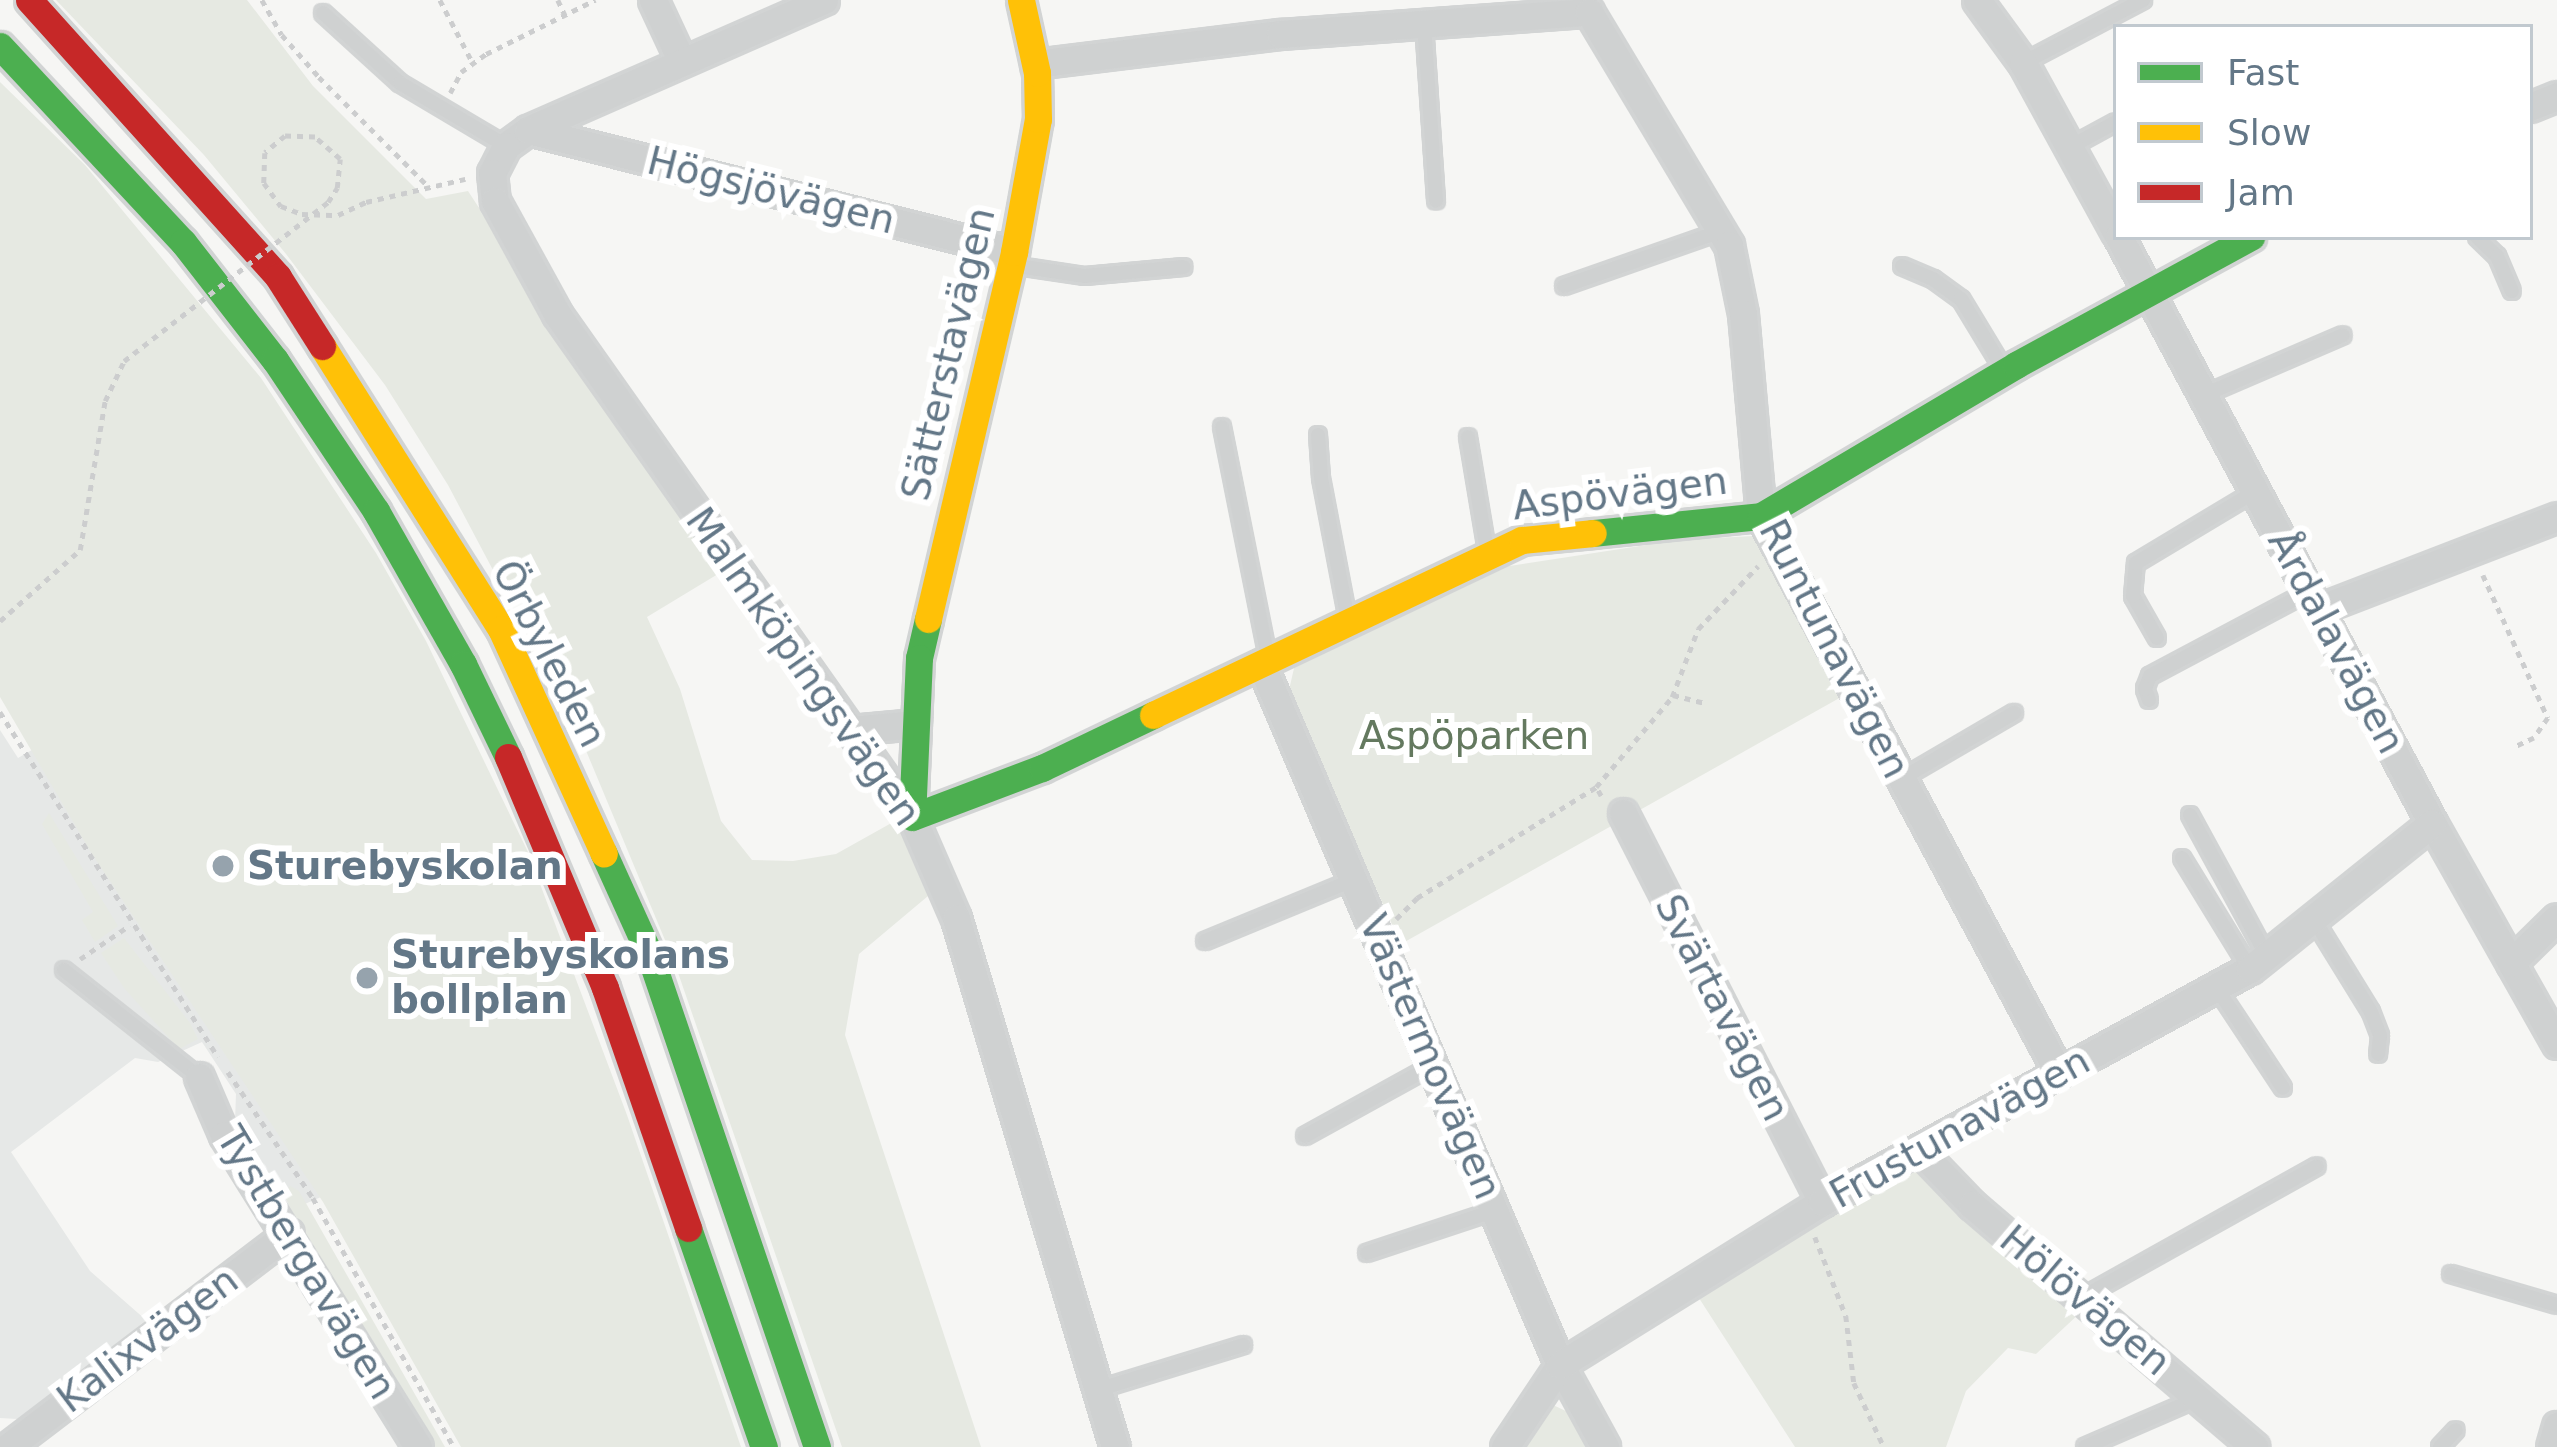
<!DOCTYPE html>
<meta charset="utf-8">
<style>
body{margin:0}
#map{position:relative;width:2557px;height:1447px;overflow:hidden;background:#f6f6f4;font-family:"DejaVu Sans",sans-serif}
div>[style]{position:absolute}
.built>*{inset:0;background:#e6e8e7}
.green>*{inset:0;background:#e6e9e2}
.path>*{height:4.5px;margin-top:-2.25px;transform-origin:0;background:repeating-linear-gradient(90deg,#cccdce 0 6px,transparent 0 12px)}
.roads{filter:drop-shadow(3px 0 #d2d4d4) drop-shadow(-3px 0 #d2d4d4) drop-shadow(0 3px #d2d4d4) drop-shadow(0 -3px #d2d4d4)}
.lane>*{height:14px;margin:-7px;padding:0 7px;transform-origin:7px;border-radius:7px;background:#cfd1d1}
.street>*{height:27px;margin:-13.5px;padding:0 13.5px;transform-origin:13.5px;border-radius:13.5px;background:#cfd1d1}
.fast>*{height:27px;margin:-13.5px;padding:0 13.5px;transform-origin:13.5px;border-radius:13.5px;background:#4caf50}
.slow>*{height:27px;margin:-13.5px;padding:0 13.5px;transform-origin:13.5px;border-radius:13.5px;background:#ffc107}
.jam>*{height:27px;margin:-13.5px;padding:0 13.5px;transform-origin:13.5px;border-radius:13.5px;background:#c62828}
.path-bridge>*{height:4.5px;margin-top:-2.25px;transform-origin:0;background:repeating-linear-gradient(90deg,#cccdce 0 6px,transparent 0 12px)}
.dots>*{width:33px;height:33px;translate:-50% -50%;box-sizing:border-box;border:6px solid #fff;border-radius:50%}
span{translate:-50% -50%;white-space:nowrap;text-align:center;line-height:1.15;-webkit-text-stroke:12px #fff;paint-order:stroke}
.street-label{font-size:39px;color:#637787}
.park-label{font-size:39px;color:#64795f}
.poi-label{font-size:39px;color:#637787;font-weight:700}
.left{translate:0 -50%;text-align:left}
.legend{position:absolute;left:2113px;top:24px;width:420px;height:216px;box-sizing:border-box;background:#fff;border:3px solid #c1c9cf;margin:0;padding:15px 21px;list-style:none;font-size:36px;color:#637787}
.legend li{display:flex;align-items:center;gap:24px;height:60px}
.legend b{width:60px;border:3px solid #c1c9cf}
</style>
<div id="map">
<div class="built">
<i style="clip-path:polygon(134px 691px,365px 1178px,284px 1213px,235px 1121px,236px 1094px,202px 1042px,158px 1062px,135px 1058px,11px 1152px,90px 1271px,146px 1320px,37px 1410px,17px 1419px,0 1418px,0 730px,18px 758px)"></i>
</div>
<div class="green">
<i style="clip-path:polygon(56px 0,247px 0,313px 86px,426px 199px,468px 191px,718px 574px,647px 617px,680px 689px,721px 821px,752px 860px,793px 861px,836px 854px,895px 821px,934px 891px,859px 954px,845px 1035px,981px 1447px,842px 1447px,675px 964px,577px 729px,448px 485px,385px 385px,286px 254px,204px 155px)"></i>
<i style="clip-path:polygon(0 82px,85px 165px,261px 378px,376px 553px,426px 641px,528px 852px,627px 1115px,741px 1447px,461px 1447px,323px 1202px,92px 854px,0 697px)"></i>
<i style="clip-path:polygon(1753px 536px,1843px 696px,1401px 944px,1298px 717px,1289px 690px,1295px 664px,1496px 568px,1679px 540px)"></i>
<i style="clip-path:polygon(49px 813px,118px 926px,95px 942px,82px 920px,93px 912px,42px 824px)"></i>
<i style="clip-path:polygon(124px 938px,190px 1023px,198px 1039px,179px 1049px,124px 988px,101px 953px)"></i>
<i style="clip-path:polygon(1917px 1168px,1943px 1185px,2082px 1311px,2036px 1354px,2008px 1348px,1966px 1391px,1946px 1447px,1795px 1447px,1697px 1295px,1899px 1170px)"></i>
<i style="clip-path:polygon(290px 1186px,299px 1191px,445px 1447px,432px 1447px,296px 1220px,284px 1194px)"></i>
<i style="clip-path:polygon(1553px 1405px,1568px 1412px,1588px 1447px,1526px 1447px)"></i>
</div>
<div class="path">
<i style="left:262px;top:0;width:40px;rotate:60.3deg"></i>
<i style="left:282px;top:35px;width:56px;rotate:48.6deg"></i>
<i style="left:319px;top:77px;width:156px;rotate:45deg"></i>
<i style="left:440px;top:0;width:71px;rotate:62.4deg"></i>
<i style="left:558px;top:0;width:17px;rotate:65deg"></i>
<i style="left:450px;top:93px;width:24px;rotate:-62deg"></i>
<i style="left:461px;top:72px;width:31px;rotate:-36deg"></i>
<i style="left:486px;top:54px;width:122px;rotate:-26.4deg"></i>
<i style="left:302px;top:214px;width:36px;rotate:2deg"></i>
<i style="left:338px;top:215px;width:31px;rotate:-25deg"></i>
<i style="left:366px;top:202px;width:102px;rotate:-13.1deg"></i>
<i style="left:2483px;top:575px;width:157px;rotate:65.6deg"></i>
<i style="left:2548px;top:718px;width:24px;rotate:125deg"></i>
<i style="left:2534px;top:738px;width:23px;rotate:155deg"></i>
<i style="left:0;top:621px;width:107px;rotate:-41.6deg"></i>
<i style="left:80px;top:550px;width:151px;rotate:-80.5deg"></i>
<i style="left:105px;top:401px;width:44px;rotate:-64.6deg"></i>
<i style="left:1673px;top:695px;width:34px;rotate:14deg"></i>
<i style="left:0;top:712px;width:408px;rotate:57.7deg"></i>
<i style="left:1601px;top:796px;width:10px;rotate:-119deg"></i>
<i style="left:1596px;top:787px;width:118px;rotate:-49.8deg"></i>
<i style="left:1672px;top:697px;width:73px;rotate:-69.1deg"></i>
<i style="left:1698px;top:629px;width:87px;rotate:-46.4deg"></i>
<i style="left:1396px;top:919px;width:30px;rotate:-45deg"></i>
<i style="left:1417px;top:898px;width:211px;rotate:-31.8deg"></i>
<i style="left:80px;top:959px;width:60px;rotate:-34.2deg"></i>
<i style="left:228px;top:1072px;width:152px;rotate:56deg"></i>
<i style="left:313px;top:1198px;width:286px;rotate:60.5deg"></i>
<i style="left:1815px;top:1237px;width:85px;rotate:68.6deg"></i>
<i style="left:1846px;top:1316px;width:67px;rotate:83.2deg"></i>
<i style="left:1854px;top:1383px;width:71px;rotate:64.9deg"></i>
</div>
<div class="roads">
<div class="lane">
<i style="left:323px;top:13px;width:104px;rotate:42.3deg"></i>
<i style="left:400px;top:83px;width:123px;rotate:30.7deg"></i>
<i style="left:1424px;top:24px;width:177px;rotate:86.1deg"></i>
<i style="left:2023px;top:63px;width:136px;rotate:-27.7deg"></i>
<i style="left:2070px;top:147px;width:52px;rotate:-28.5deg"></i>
<i style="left:2477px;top:237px;width:28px;rotate:44deg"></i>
<i style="left:2497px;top:256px;width:38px;rotate:67deg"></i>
<i style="left:1011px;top:265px;width:75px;rotate:8.5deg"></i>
<i style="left:1085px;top:276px;width:99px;rotate:-5.2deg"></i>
<i style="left:1902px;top:266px;width:34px;rotate:23deg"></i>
<i style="left:1933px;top:279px;width:34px;rotate:36deg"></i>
<i style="left:1961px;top:299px;width:83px;rotate:58.8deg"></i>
<i style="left:1564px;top:286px;width:166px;rotate:-19.3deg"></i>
<i style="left:2204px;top:395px;width:151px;rotate:-23.3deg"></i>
<i style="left:1222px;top:427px;width:235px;rotate:78.7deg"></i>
<i style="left:1318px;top:435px;width:43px;rotate:86deg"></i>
<i style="left:1321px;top:478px;width:144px;rotate:79.2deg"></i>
<i style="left:1468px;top:437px;width:116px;rotate:80.5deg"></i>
<i style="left:2157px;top:638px;width:48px;rotate:-119.7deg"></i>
<i style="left:2133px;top:596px;width:33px;rotate:-85deg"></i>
<i style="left:2136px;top:563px;width:140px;rotate:-31deg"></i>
<i style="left:2149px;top:700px;width:12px;rotate:-110deg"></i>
<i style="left:2145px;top:689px;width:14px;rotate:-69deg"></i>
<i style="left:2150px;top:676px;width:179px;rotate:-28deg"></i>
<i style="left:1901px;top:779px;width:131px;rotate:-30.3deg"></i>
<i style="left:2190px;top:815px;width:161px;rotate:61.4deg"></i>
<i style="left:2182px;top:858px;width:130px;rotate:58.5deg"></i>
<i style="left:2313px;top:918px;width:110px;rotate:58.3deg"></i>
<i style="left:2371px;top:1012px;width:26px;rotate:69deg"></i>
<i style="left:2380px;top:1036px;width:18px;rotate:96deg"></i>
<i style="left:1205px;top:941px;width:160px;rotate:-22.4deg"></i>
<i style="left:64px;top:970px;width:172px;rotate:38.4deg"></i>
<i style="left:2216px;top:987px;width:121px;rotate:56.4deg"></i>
<i style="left:1305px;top:1136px;width:145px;rotate:-28.9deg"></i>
<i style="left:1367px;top:1253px;width:136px;rotate:-18.4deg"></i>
<i style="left:2451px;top:1274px;width:110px;rotate:16.3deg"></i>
<i style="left:2081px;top:1298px;width:270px;rotate:-29.2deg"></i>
<i style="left:1097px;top:1390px;width:153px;rotate:-17.1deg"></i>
<i style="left:2085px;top:1447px;width:121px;rotate:-23.4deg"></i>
<i style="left:2440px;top:1447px;width:23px;rotate:-47deg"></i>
</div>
<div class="street">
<i style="left:653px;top:0;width:66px;rotate:65deg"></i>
<i style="left:824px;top:0;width:323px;rotate:156.3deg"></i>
<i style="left:528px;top:130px;width:27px;rotate:144deg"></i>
<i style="left:506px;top:146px;width:30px;rotate:117deg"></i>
<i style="left:492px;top:173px;width:28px;rotate:84deg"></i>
<i style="left:495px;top:201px;width:129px;rotate:61.2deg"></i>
<i style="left:557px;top:314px;width:616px;rotate:54.79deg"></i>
<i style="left:912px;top:817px;width:110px;rotate:66.5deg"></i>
<i style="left:956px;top:918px;width:552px;rotate:73.27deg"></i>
<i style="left:1977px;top:0;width:78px;rotate:53.9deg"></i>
<i style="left:2023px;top:63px;width:193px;rotate:61.2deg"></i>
<i style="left:1035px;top:64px;width:247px;rotate:-7deg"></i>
<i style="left:1280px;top:34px;width:310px;rotate:-4.1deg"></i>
<i style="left:1589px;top:12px;width:272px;rotate:59deg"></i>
<i style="left:1729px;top:245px;width:70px;rotate:78.5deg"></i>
<i style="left:1743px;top:314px;width:203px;rotate:84.9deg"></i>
<i style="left:1761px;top:516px;width:632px;rotate:61.85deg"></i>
<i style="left:2530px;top:107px;width:29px;rotate:-22deg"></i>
<i style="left:528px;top:130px;width:501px;rotate:14.09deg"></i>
<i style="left:2119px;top:237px;width:664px;rotate:61.89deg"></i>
<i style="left:2432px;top:823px;width:254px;rotate:60.5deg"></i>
<i style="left:2319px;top:609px;width:255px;rotate:-21.1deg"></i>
<i style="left:1261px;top:664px;width:762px;rotate:66.9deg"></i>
<i style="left:1560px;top:1365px;width:94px;rotate:61.2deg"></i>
<i style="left:850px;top:730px;width:66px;rotate:-5.2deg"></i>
<i style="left:1623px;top:813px;width:437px;rotate:62.9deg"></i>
<i style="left:2511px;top:963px;width:64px;rotate:-44.4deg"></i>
<i style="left:199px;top:1077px;width:63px;rotate:66.7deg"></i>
<i style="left:224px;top:1135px;width:367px;rotate:58.1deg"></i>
<i style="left:1920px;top:1151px;width:75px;rotate:46.1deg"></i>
<i style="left:1972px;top:1205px;width:372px;rotate:40.6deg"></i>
<i style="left:8px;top:1447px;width:353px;rotate:-37.3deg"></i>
<i style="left:1505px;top:1447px;width:99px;rotate:-56.1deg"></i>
<i style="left:1560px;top:1365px;width:309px;rotate:-31.9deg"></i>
<i style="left:1822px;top:1202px;width:487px;rotate:-28.6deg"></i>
<i style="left:2250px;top:969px;width:233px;rotate:-38.7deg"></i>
<i style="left:2551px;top:1447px;width:22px;rotate:-74deg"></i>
</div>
<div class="fast">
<i style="left:0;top:46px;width:268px;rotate:47deg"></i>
<i style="left:183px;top:242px;width:150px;rotate:52.1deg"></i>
<i style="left:275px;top:360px;width:182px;rotate:56.2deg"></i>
<i style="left:376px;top:511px;width:176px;rotate:60.4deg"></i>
<i style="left:463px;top:664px;width:103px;rotate:64.2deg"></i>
<i style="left:1593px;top:533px;width:169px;rotate:-5.8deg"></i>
<i style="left:1761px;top:516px;width:296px;rotate:-30.6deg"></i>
<i style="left:2016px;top:365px;width:268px;rotate:-28.6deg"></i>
<i style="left:928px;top:619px;width:40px;rotate:103deg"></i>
<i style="left:919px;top:658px;width:159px;rotate:92.5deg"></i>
<i style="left:912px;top:817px;width:139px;rotate:-20.7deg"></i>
<i style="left:1042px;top:768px;width:123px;rotate:-25.5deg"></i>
<i style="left:604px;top:854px;width:109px;rotate:65.6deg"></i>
<i style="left:649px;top:953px;width:522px;rotate:71.22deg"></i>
<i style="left:688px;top:1228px;width:232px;rotate:70.9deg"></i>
</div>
<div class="slow">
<i style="left:322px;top:346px;width:335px;rotate:57.7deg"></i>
<i style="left:501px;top:629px;width:247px;rotate:65.4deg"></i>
<i style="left:928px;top:619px;width:377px;rotate:-76.8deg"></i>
<i style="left:1014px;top:252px;width:135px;rotate:-79.8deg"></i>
<i style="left:1038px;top:119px;width:46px;rotate:-91.2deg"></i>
<i style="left:1037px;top:73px;width:75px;rotate:-102.4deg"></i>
<i style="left:1153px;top:715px;width:408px;rotate:-25.4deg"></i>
<i style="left:1522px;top:540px;width:71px;rotate:-5.6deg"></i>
</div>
<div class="jam">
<i style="left:29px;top:0;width:372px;rotate:48deg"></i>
<i style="left:278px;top:277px;width:82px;rotate:57.5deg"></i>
<i style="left:508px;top:757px;width:251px;rotate:67.2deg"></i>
<i style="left:605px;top:988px;width:254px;rotate:70.9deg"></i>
</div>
</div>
<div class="path-bridge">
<i style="left:124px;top:361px;width:259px;rotate:-37.9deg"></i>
<i style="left:328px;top:202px;width:17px;rotate:-57deg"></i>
<i style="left:337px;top:188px;width:29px;rotate:-84deg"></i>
<i style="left:340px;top:159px;width:33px;rotate:-139deg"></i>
<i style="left:315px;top:137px;width:30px;rotate:-178deg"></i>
<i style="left:285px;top:136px;width:26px;rotate:140deg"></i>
<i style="left:265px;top:153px;width:30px;rotate:92deg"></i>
<i style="left:264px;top:183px;width:29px;rotate:54deg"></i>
<i style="left:281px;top:206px;width:22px;rotate:21deg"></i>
</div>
<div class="dots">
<i style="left:223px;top:866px;background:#96a3ad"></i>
<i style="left:367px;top:978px;background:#96a3ad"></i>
</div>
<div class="street-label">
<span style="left:771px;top:191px;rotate:14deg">Högsjövägen</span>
<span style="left:949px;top:354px;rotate:-77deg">Sätterstavägen</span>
<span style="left:1620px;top:494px;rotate:-7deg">Aspövägen</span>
<span style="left:2336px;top:642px;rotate:62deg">Årdalavägen</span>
<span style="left:1834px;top:649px;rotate:63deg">Runtunavägen</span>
<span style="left:549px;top:654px;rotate:63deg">Örbyleden</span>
<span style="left:803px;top:667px;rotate:55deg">Malmköpingsvägen</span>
<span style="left:1722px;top:1008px;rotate:63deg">Svärtavägen</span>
<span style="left:1430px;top:1057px;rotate:67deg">Västermovägen</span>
<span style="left:1960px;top:1128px;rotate:-29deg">Frustunavägen</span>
<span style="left:306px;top:1263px;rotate:59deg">Tystbergavägen</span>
<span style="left:2085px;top:1301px;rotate:40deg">Hölövägen</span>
<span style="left:148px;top:1340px;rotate:-37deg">Kalixvägen</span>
</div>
<div class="park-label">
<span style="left:1474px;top:736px">Aspöparken</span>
</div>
<div class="poi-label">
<span class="left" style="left:247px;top:866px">Sturebyskolan</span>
<span class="left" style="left:391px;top:978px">Sturebyskolans<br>bollplan</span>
</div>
<ul class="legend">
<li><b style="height:15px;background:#4caf50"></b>Fast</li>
<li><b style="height:15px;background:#ffc107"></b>Slow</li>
<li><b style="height:15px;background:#c62828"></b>Jam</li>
</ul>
</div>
